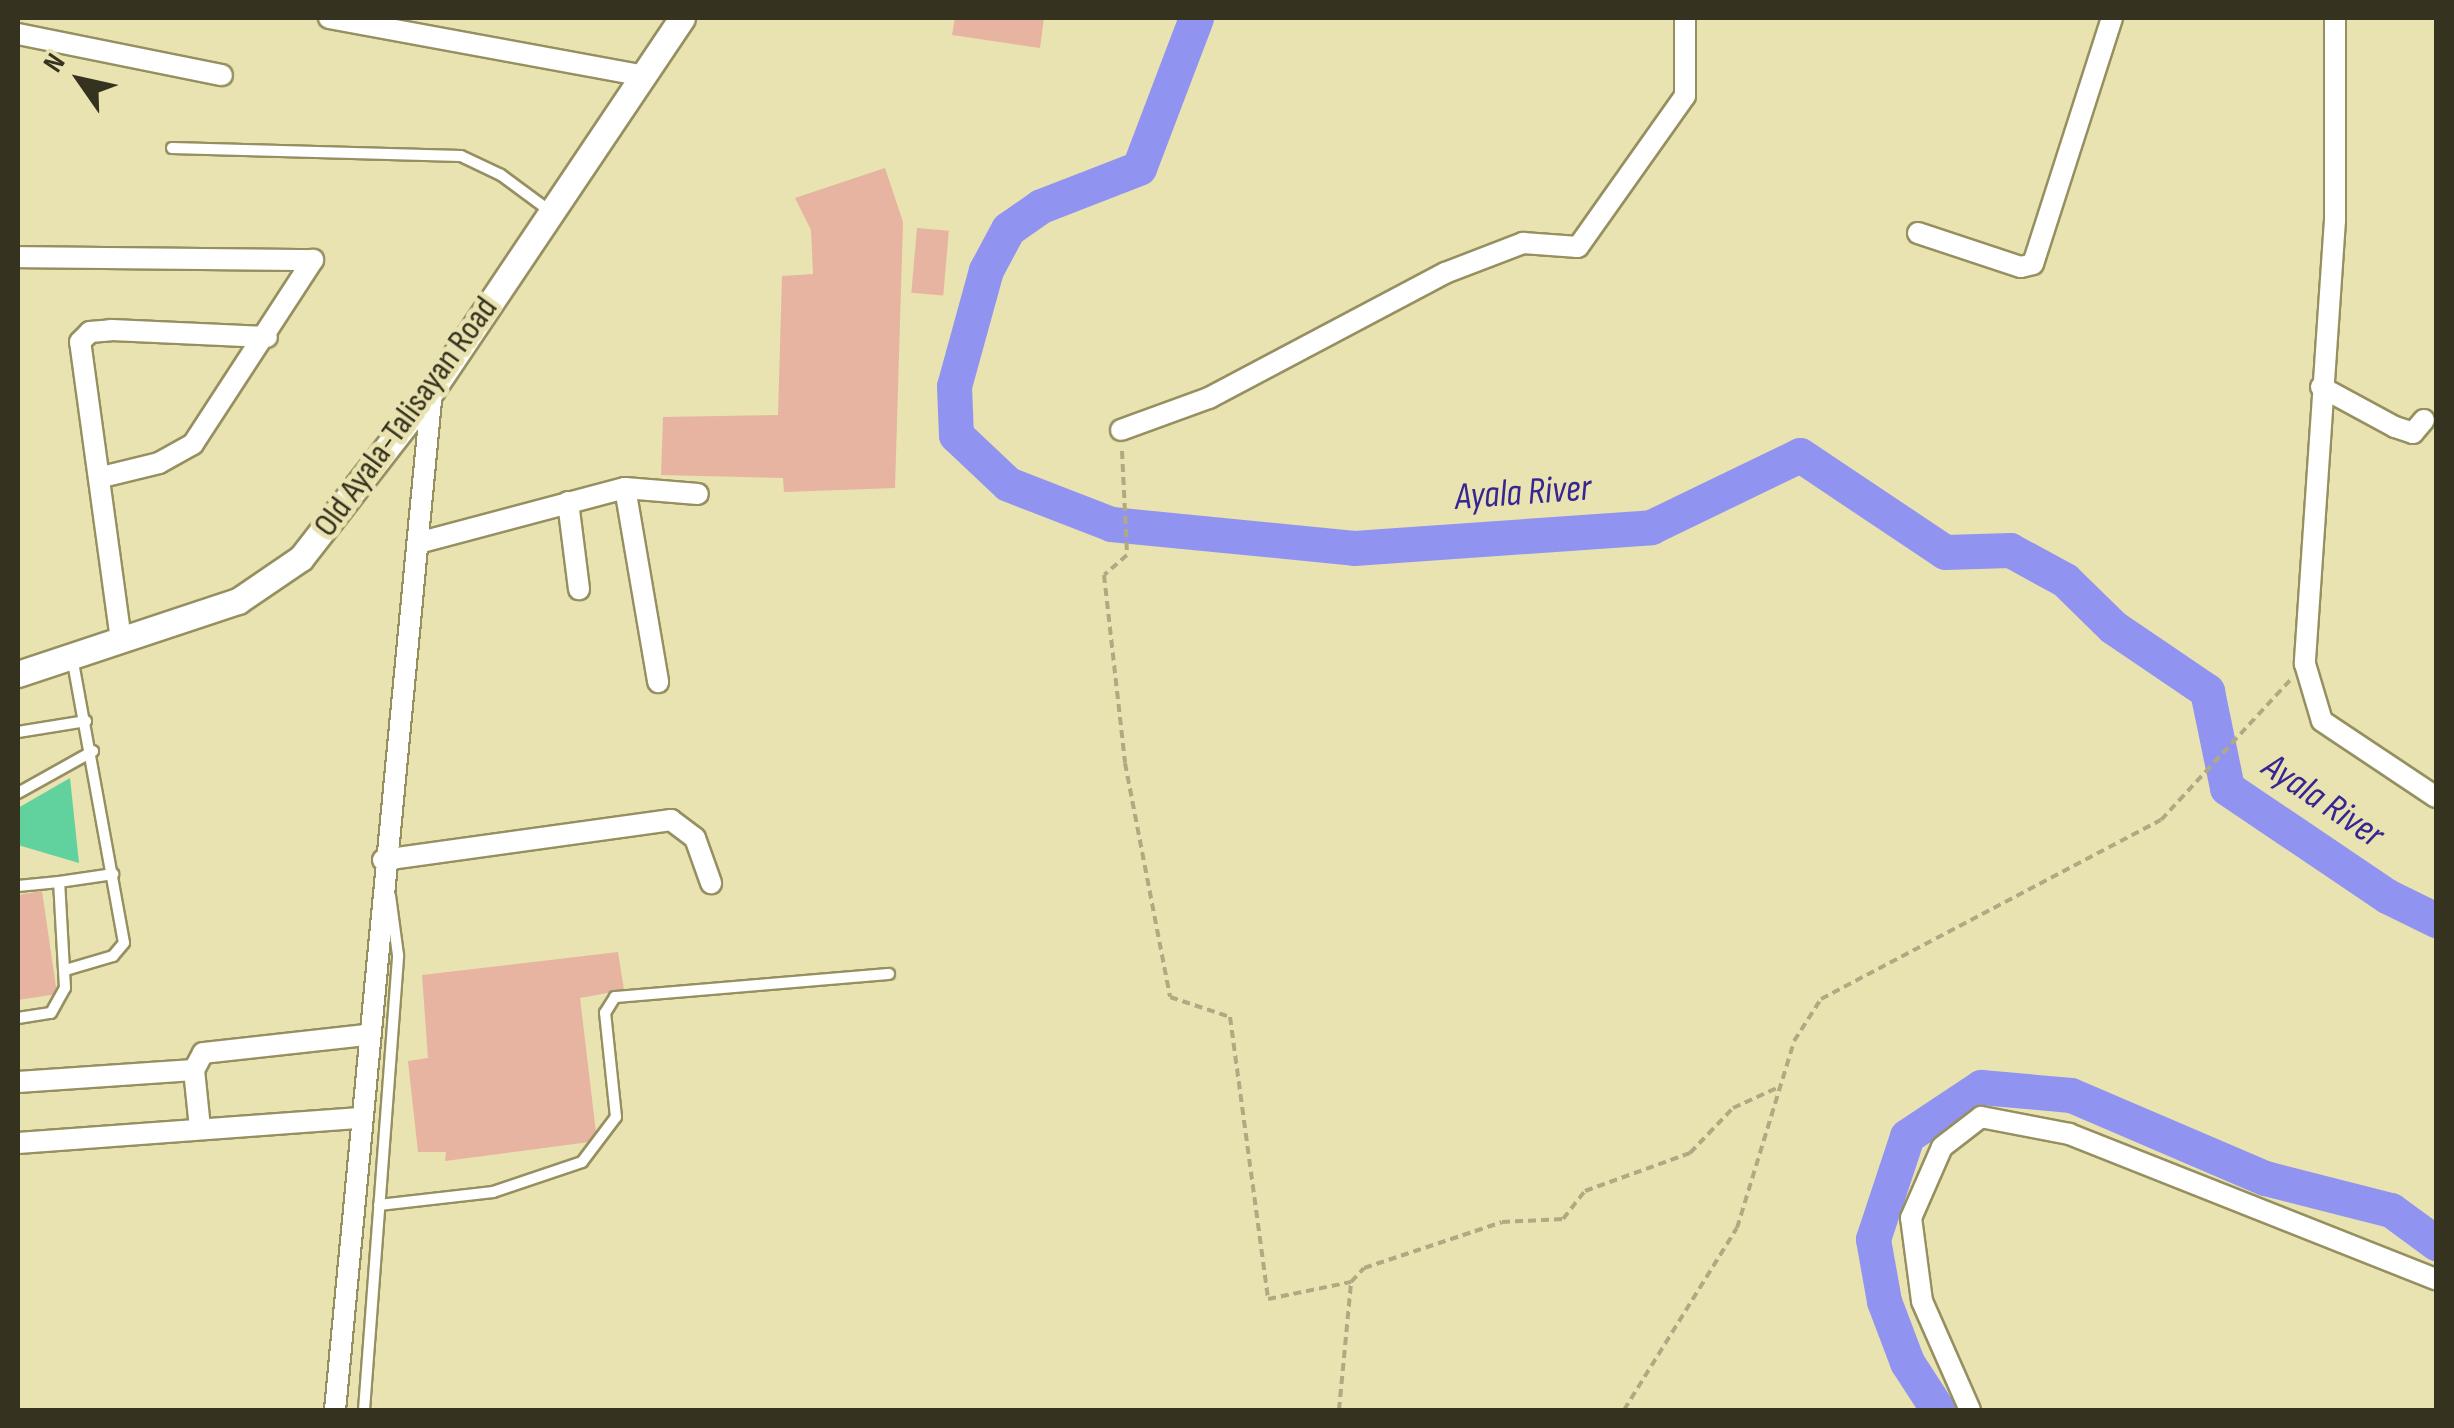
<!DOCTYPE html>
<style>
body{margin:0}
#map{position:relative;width:2454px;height:1428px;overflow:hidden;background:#e9e2b1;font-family:"Sofia Sans Condensed",sans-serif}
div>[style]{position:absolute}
.green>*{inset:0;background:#61d19d}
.river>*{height:35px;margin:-17.5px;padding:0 17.5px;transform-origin:17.5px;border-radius:17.5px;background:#9193f1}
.building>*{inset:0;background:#e6b4a1;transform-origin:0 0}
.path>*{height:4px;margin-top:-2px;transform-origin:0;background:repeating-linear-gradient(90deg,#afaa82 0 8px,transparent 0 13px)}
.roads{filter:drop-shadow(2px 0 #969061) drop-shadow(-2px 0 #969061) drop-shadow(0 2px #969061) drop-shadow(0 -2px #969061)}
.service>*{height:10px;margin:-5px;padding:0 5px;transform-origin:5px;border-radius:5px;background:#fff}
.minor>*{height:20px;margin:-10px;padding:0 10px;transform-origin:10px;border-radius:10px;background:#fff}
.tertiary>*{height:25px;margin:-12.5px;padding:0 12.5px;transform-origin:12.5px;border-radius:12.5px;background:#fff}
span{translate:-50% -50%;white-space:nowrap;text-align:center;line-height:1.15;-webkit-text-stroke:10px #e9e2b1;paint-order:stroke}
.street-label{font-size:35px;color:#35331f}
.water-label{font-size:38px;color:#362592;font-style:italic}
.frame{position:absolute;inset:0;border:20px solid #35331f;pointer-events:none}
.north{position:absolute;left:30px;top:30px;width:100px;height:100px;-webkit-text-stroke:8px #e9e2b1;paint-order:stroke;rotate:304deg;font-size:28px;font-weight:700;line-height:40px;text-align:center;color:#35331f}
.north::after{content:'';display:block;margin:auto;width:35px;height:45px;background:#35331f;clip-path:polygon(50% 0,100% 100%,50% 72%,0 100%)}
</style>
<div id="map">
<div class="green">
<i style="clip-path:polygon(70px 778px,79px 863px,18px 845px,18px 808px)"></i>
</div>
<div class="river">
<i style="left:1196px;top:18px;width:160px;rotate:110.8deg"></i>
<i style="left:1139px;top:168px;width:105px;rotate:158.8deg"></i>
<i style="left:1041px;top:206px;width:40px;rotate:145.1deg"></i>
<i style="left:1008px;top:229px;width:47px;rotate:118.2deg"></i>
<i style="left:986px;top:270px;width:120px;rotate:105.4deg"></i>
<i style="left:954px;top:386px;width:49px;rotate:87.7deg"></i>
<i style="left:956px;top:435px;width:71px;rotate:43.3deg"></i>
<i style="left:1008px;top:484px;width:110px;rotate:21.2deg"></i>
<i style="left:1111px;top:524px;width:244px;rotate:5.6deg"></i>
<i style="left:1354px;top:548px;width:298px;rotate:-4deg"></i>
<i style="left:1651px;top:527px;width:165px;rotate:-25.8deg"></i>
<i style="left:1800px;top:455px;width:174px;rotate:33.8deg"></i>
<i style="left:1945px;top:552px;width:65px;rotate:-1.8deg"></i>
<i style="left:2010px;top:550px;width:63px;rotate:28.6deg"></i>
<i style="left:2065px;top:580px;width:67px;rotate:44.4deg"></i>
<i style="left:2113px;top:627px;width:114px;rotate:34.2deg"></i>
<i style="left:2207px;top:691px;width:99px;rotate:78.3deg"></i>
<i style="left:2227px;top:788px;width:193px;rotate:34deg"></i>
<i style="left:2387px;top:896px;width:55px;rotate:26.1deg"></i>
<i style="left:1938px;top:1410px;width:57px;rotate:-122.9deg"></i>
<i style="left:1907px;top:1362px;width:65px;rotate:-110.7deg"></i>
<i style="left:1884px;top:1301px;width:63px;rotate:-100.1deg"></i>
<i style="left:1873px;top:1239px;width:108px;rotate:-71.7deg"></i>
<i style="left:1907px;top:1136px;width:89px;rotate:-33.5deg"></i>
<i style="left:1981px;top:1087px;width:90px;rotate:5.1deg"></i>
<i style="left:2071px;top:1095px;width:211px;rotate:23.2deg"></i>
<i style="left:2265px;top:1178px;width:130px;rotate:14.3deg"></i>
<i style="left:2391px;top:1210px;width:56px;rotate:36.3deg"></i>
</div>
<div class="building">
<i style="clip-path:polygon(955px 18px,1044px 18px,1040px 48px,952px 35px)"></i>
<i style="clip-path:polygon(885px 168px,903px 222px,895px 488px,784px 492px,783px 478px,661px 475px,663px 417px,778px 415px,782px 276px,813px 274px,811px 230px,795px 198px)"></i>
<i style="left:917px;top:228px;width:32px;height:65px;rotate:5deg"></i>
<i style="clip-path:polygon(42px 891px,57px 994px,18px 1000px,18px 895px)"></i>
<i style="clip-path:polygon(618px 952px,624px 990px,580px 998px,597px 1141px,445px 1161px,446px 1152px,418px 1152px,408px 1061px,428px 1058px,422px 975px)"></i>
</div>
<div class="path">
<i style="left:1122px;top:451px;width:104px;rotate:87.2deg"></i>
<i style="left:1127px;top:555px;width:30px;rotate:139deg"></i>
<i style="left:1104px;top:575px;width:189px;rotate:83.6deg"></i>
<i style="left:1125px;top:763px;width:238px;rotate:79.1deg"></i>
<i style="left:1170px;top:997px;width:63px;rotate:18.4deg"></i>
<i style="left:1230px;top:1017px;width:285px;rotate:82.3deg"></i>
<i style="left:1268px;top:1299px;width:85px;rotate:-11.6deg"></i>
<i style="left:1339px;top:1410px;width:129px;rotate:-84.6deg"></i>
<i style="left:1351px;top:1282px;width:19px;rotate:-47deg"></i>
<i style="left:1364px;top:1268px;width:145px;rotate:-18.4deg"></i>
<i style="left:1502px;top:1222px;width:61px;rotate:-2.8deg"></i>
<i style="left:1563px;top:1219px;width:36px;rotate:-52deg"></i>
<i style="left:1585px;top:1191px;width:112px;rotate:-19.9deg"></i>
<i style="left:1690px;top:1153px;width:62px;rotate:-46.3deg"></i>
<i style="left:1733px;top:1108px;width:51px;rotate:-24.5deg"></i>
<i style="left:1624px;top:1410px;width:214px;rotate:-58.2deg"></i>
<i style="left:1737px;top:1228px;width:195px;rotate:-73deg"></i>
<i style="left:1794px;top:1041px;width:50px;rotate:-57.3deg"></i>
<i style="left:1821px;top:999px;width:384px;rotate:-27.8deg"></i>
<i style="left:2161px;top:820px;width:190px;rotate:-47.3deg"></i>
</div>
<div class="roads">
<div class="service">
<i style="left:172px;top:148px;width:289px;rotate:1.6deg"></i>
<i style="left:461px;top:156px;width:44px;rotate:25.4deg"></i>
<i style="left:501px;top:175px;width:62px;rotate:36.5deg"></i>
<i style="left:18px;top:732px;width:69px;rotate:-9.2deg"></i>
<i style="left:18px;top:793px;width:86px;rotate:-29.2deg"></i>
<i style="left:18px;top:886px;width:41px;rotate:-5.6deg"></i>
<i style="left:69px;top:969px;width:46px;rotate:-16.5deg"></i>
<i style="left:113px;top:956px;width:17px;rotate:-50deg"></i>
<i style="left:124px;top:943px;width:291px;rotate:-100.3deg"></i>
<i style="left:18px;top:1018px;width:33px;rotate:-9deg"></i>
<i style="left:51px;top:1013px;width:29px;rotate:-61deg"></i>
<i style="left:65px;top:988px;width:106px;rotate:-93.2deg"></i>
<i style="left:59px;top:882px;width:55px;rotate:-8.4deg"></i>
<i style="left:379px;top:1205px;width:115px;rotate:-6.5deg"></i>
<i style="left:493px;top:1192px;width:94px;rotate:-18.6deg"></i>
<i style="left:582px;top:1162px;width:56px;rotate:-52.9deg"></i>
<i style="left:616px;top:1117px;width:105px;rotate:-96deg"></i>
<i style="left:605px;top:1013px;width:19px;rotate:-58deg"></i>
<i style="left:615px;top:997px;width:275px;rotate:-4.8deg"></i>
<i style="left:364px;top:1410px;width:456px;rotate:-85.7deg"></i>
<i style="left:398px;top:955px;width:60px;rotate:-97.7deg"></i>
</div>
<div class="minor">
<i style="left:329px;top:18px;width:320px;rotate:10.4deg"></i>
<i style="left:2335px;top:18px;width:202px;rotate:90deg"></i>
<i style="left:2335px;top:220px;width:445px;rotate:93.9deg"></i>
<i style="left:2305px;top:664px;width:59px;rotate:73.4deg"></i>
<i style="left:2322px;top:721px;width:137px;rotate:33.7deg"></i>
<i style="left:18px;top:34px;width:208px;rotate:11.4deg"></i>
<i style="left:1918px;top:233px;width:108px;rotate:18.3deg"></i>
<i style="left:2021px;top:267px;width:12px;rotate:-14deg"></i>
<i style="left:2033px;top:264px;width:258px;rotate:-72.2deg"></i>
<i style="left:18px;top:257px;width:295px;rotate:0.6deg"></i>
<i style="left:2321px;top:387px;width:84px;rotate:28.4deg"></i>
<i style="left:2395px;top:427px;width:19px;rotate:18deg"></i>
<i style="left:2413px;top:433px;width:17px;rotate:-50deg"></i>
<i style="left:1121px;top:430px;width:94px;rotate:-20deg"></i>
<i style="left:1209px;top:398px;width:267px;rotate:-27.9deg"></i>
<i style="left:1445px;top:273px;width:84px;rotate:-21deg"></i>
<i style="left:1523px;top:243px;width:55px;rotate:4.2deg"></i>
<i style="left:1578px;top:247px;width:185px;rotate:-54.7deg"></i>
<i style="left:1685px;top:96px;width:78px;rotate:-90deg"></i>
<i style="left:102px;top:477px;width:59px;rotate:-13.8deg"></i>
<i style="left:159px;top:463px;width:39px;rotate:-29deg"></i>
<i style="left:193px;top:444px;width:220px;rotate:-56.9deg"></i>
<i style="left:625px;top:488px;width:197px;rotate:80.3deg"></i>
<i style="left:568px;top:502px;width:88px;rotate:82.8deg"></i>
<i style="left:418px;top:543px;width:214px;rotate:-14.9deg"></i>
<i style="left:625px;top:488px;width:73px;rotate:4.7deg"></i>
<i style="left:121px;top:640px;width:301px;rotate:-97.8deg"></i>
<i style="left:80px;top:342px;width:14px;rotate:-45deg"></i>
<i style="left:90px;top:332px;width:21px;rotate:-5deg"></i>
<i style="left:111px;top:330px;width:156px;rotate:2.6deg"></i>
<i style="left:383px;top:860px;width:291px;rotate:-7.9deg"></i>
<i style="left:671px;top:820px;width:30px;rotate:37deg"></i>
<i style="left:695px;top:838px;width:48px;rotate:70.4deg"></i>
<i style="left:18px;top:1082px;width:176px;rotate:-3.9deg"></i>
<i style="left:200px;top:1128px;width:58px;rotate:-95.9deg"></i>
<i style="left:194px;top:1070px;width:19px;rotate:-62deg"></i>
<i style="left:203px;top:1053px;width:165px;rotate:-6.3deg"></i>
<i style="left:18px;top:1143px;width:343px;rotate:-4.2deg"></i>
<i style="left:335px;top:1410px;width:1025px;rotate:-84.57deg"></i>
<i style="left:1970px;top:1410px;width:119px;rotate:-113.8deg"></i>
<i style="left:1922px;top:1301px;width:84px;rotate:-97.5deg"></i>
<i style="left:1911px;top:1218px;width:77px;rotate:-66.4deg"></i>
<i style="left:1942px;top:1147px;width:49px;rotate:-37.6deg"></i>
<i style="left:1981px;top:1117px;width:90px;rotate:10.9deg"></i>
<i style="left:2069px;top:1134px;width:395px;rotate:21.6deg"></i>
</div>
<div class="tertiary">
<i style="left:18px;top:674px;width:232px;rotate:-18.4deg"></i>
<i style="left:238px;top:601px;width:76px;rotate:-34.3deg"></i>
<i style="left:301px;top:558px;width:213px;rotate:-52.1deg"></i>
<i style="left:432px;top:390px;width:448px;rotate:-56.1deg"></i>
</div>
</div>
<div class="street-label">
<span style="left:406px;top:417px;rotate:-54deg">Old Ayala-Talisayan Road</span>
</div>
<div class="water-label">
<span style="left:1523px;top:493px;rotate:-4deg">Ayala River</span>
<span style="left:2323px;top:801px;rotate:34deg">Ayala River</span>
</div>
<div class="frame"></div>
<div class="north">N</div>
</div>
